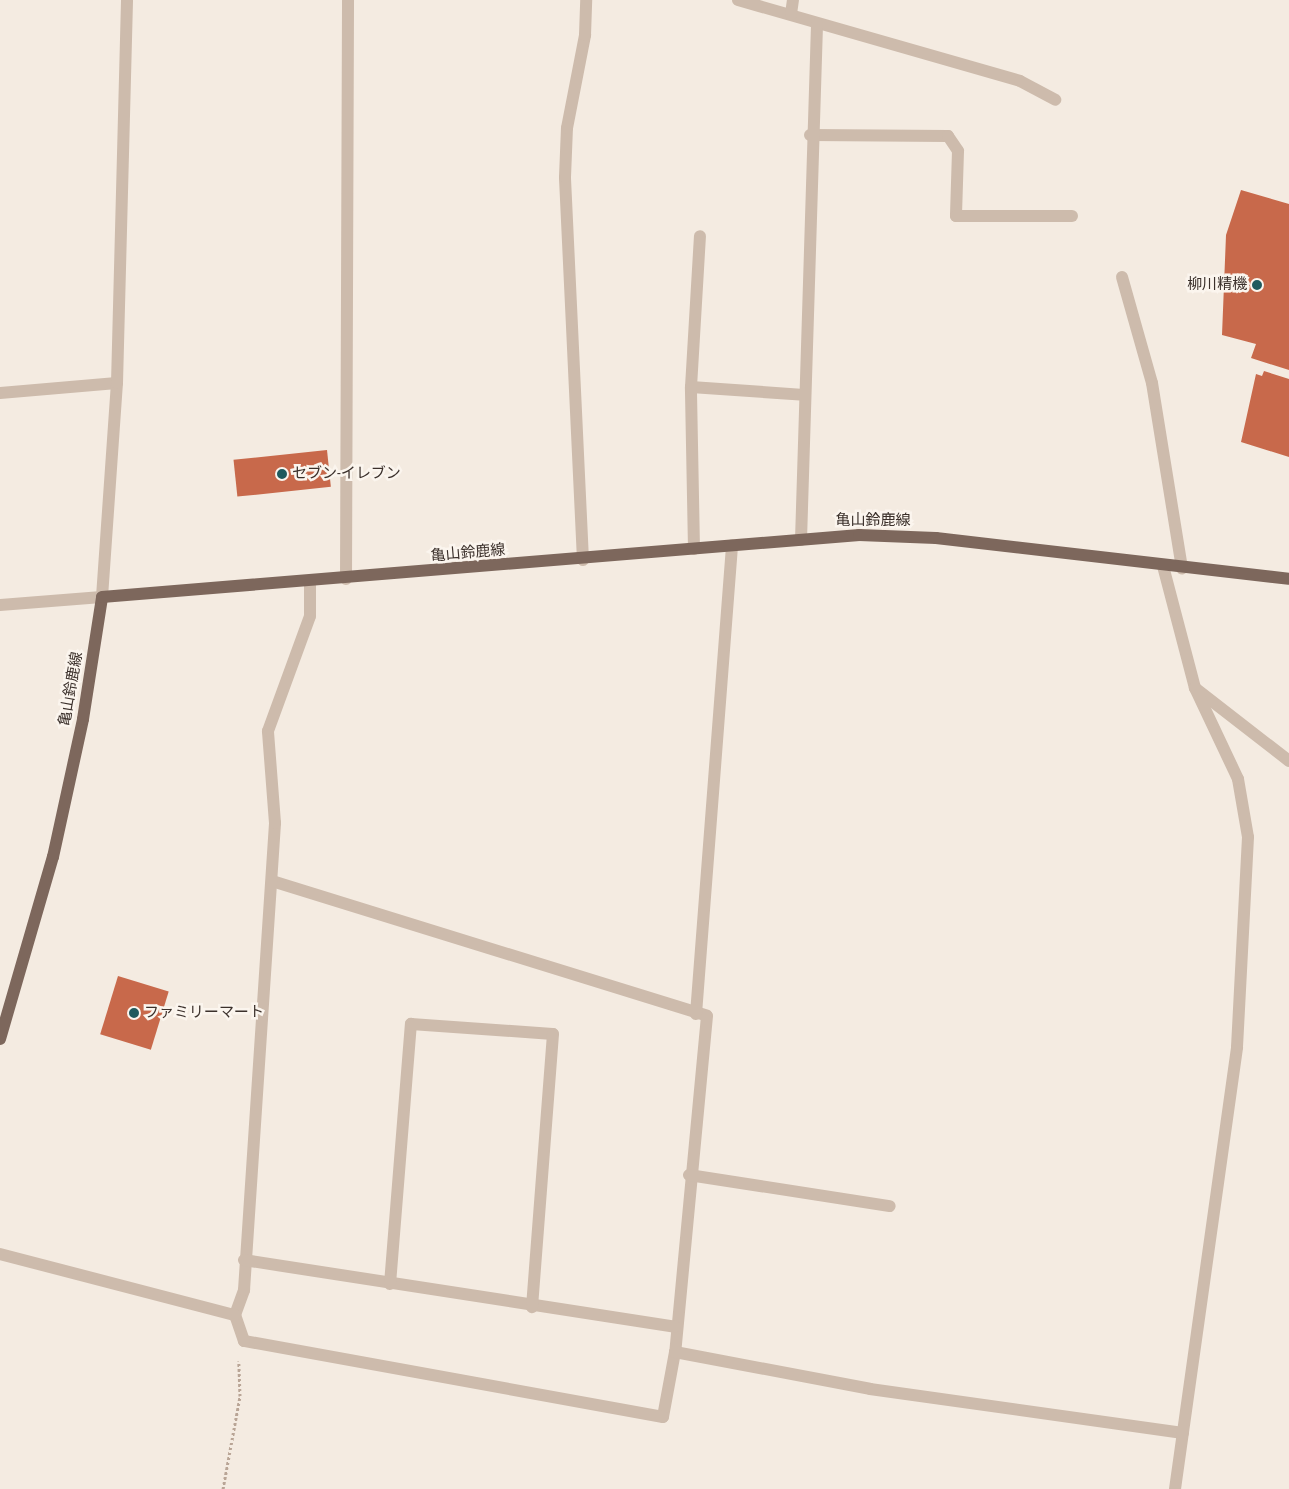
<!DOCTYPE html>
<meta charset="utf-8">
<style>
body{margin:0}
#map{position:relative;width:1289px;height:1489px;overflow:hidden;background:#f4ebe1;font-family:"Roboto Condensed","Noto Sans JP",sans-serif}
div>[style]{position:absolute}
.building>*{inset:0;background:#c8694b;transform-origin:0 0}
.path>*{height:3px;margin-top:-1.5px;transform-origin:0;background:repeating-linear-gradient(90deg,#b9a596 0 2.5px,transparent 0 5px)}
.minor>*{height:12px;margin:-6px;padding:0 6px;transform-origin:6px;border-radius:6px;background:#cdbbac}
.major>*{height:12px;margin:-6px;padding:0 6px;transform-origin:6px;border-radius:6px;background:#7d675c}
.dots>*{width:14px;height:14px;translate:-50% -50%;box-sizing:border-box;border:2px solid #fbf5ee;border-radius:50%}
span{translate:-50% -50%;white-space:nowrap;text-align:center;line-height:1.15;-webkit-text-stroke:5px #fbf5ee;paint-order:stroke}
.poi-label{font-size:15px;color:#3b302b}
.right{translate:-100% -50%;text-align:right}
.left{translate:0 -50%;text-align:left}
.street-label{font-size:15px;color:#3b302b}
</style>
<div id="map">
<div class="building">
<i style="clip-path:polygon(1241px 190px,1289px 204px,1289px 370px,1251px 358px,1256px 344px,1222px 335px,1226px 235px)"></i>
<i style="clip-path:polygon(1264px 371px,1289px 379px,1289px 457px,1241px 442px,1256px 374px,1262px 376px)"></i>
<i style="left:327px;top:450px;width:37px;height:94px;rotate:84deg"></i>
<i style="left:118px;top:976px;width:53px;height:61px;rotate:17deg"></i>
</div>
<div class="path">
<i style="left:223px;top:1489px;width:95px;rotate:-79.6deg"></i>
<i style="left:240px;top:1396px;width:35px;rotate:-92deg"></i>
</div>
<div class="minor">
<i style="left:738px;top:0;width:293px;rotate:16deg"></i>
<i style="left:1020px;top:81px;width:40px;rotate:28deg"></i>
<i style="left:791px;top:14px;width:14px;rotate:-82deg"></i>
<i style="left:810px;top:135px;width:138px;rotate:0.4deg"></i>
<i style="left:948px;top:136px;width:18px;rotate:56deg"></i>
<i style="left:958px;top:151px;width:65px;rotate:91.8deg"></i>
<i style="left:956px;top:216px;width:116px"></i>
<i style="left:1122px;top:277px;width:110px;rotate:74.2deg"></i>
<i style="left:1152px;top:383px;width:188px;rotate:80.8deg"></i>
<i style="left:691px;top:387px;width:113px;rotate:4deg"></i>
<i style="left:0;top:393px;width:117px;rotate:-4.9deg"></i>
<i style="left:801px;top:540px;width:516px;rotate:-88.22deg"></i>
<i style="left:694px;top:549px;width:162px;rotate:-91.1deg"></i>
<i style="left:691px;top:387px;width:151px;rotate:-86.6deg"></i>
<i style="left:583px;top:560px;width:383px;rotate:-92.7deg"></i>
<i style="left:565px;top:177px;width:49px;rotate:-87.7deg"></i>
<i style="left:567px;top:128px;width:95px;rotate:-79deg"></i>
<i style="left:585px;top:35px;width:35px;rotate:-88deg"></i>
<i style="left:1163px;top:566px;width:126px;rotate:75.3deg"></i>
<i style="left:1195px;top:688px;width:119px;rotate:37.8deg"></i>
<i style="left:346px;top:579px;width:579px;rotate:-89.8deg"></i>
<i style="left:0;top:605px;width:102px;rotate:-4.5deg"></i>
<i style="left:102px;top:597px;width:215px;rotate:-86deg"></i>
<i style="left:117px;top:383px;width:383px;rotate:-88.5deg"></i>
<i style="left:272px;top:881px;width:455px;rotate:17.2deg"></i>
<i style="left:707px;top:1016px;width:338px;rotate:95.4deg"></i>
<i style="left:675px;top:1352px;width:66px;rotate:100.5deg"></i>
<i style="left:663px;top:1417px;width:426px;rotate:-169.7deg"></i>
<i style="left:244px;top:1341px;width:28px;rotate:-109deg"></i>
<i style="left:235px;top:1315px;width:27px;rotate:-70deg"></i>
<i style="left:244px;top:1290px;width:468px;rotate:-86.2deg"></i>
<i style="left:275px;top:823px;width:92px;rotate:-94.4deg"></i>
<i style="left:268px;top:731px;width:122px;rotate:-69.9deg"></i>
<i style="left:310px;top:616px;width:33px;rotate:-90deg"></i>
<i style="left:696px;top:1014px;width:470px;rotate:-85.6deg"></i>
<i style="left:689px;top:1175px;width:203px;rotate:8.8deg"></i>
<i style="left:0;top:1254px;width:243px;rotate:14.6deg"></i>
<i style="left:244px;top:1260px;width:436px;rotate:8.8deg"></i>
<i style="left:390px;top:1284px;width:261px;rotate:-85.4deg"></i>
<i style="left:411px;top:1024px;width:142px;rotate:4deg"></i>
<i style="left:553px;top:1034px;width:274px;rotate:94.4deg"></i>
<i style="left:675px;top:1352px;width:198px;rotate:10.7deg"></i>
<i style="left:870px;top:1389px;width:316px;rotate:8deg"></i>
<i style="left:1175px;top:1489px;width:446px;rotate:-82deg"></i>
<i style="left:1237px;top:1047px;width:210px;rotate:-87deg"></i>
<i style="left:1248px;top:837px;width:59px;rotate:-99.8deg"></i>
<i style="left:1238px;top:779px;width:101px;rotate:-115.3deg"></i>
</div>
<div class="major">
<i style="left:0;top:1039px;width:190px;rotate:-73.8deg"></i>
<i style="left:53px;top:857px;width:141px;rotate:-77.7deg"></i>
<i style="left:83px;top:719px;width:123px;rotate:-81.1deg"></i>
<i style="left:102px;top:597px;width:760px;rotate:-4.68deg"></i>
<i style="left:859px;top:535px;width:77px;rotate:2.2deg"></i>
<i style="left:936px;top:538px;width:355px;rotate:6.6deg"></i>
</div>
<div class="dots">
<i style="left:1257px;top:285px;background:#1f5a5e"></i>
<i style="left:282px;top:474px;background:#1f5a5e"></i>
<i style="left:134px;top:1013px;background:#1f5a5e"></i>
</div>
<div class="poi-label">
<span class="right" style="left:1247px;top:285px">柳川精機</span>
<span class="left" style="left:292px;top:474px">セブン-イレブン</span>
<span class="left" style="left:144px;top:1013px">ファミリーマート</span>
</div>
<div class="street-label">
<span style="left:873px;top:521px">亀山鈴鹿線</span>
<span style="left:468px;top:553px;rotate:-5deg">亀山鈴鹿線</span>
<span style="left:71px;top:689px;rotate:-80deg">亀山鈴鹿線</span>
</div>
</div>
